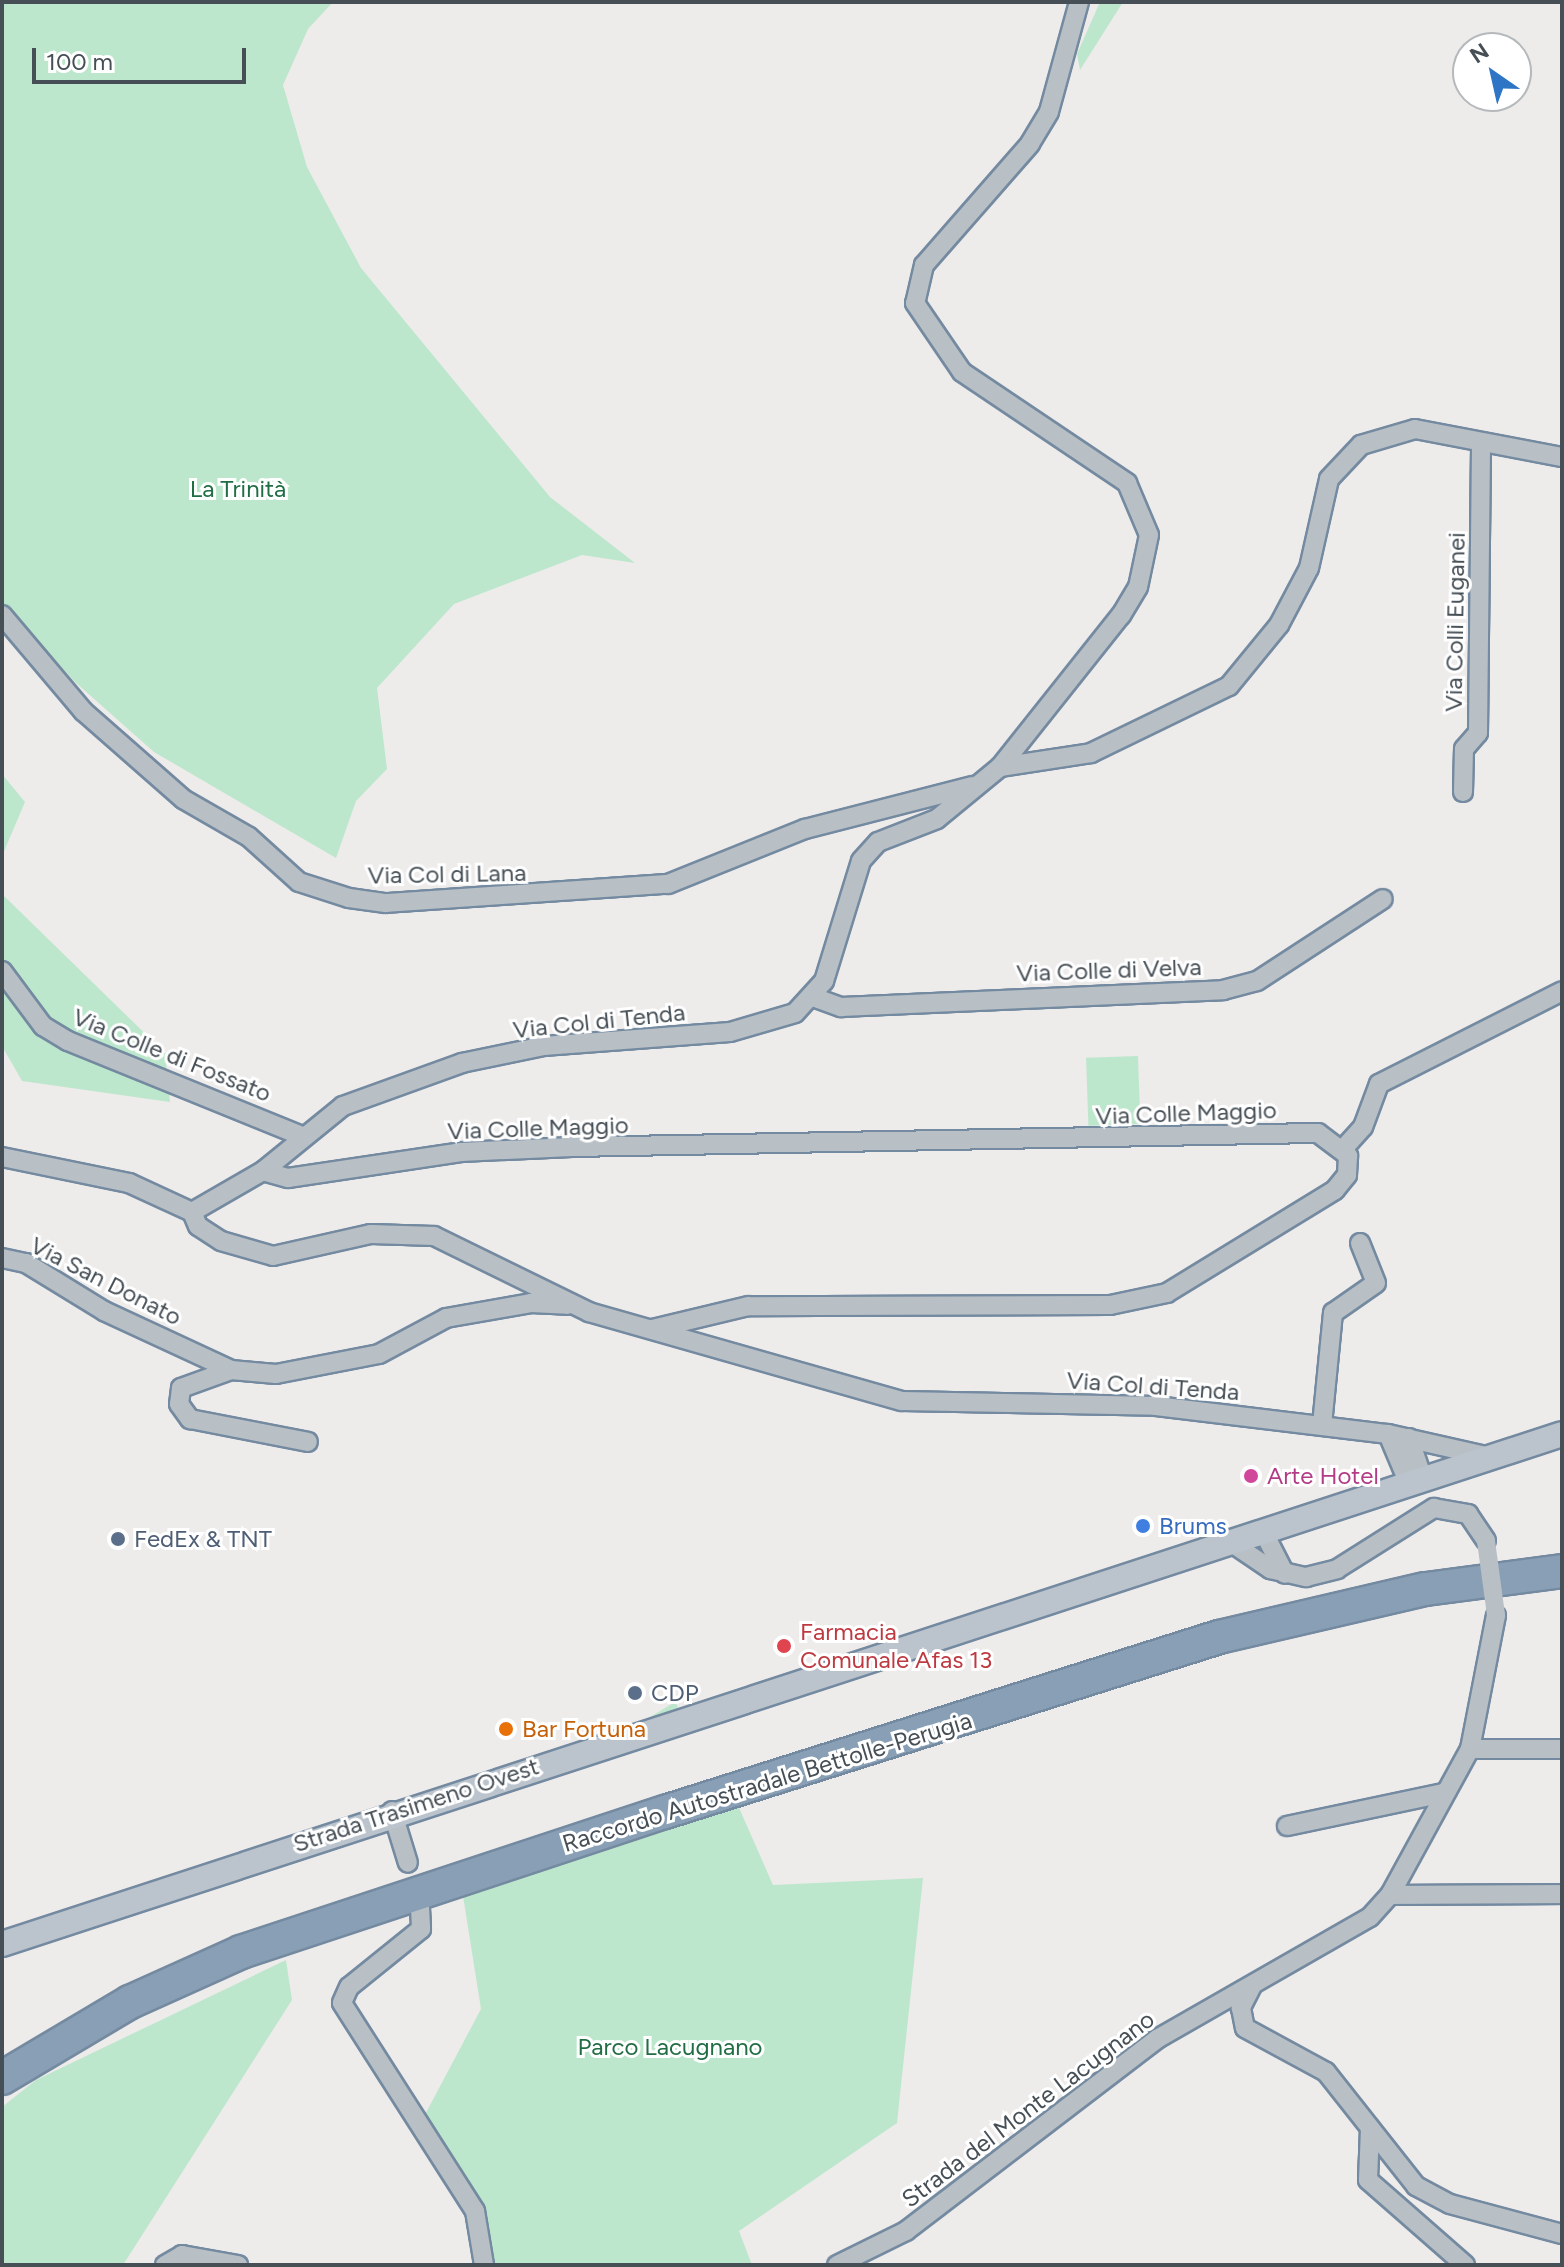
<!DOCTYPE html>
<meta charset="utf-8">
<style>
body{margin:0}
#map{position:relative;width:1564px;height:2267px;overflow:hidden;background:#eeebeb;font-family:Figtree,sans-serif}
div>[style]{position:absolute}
.green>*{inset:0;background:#bde7cc;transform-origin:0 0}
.roads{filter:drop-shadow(2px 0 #748aa0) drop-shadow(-2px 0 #748aa0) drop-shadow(0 2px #748aa0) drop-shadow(0 -2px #748aa0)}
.minor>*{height:18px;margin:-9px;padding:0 9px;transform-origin:9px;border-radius:9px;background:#b8c0c6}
.secondary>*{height:24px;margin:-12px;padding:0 12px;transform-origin:12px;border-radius:12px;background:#bbc4cd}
.motorway>*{height:32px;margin:-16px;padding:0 16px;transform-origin:16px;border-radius:16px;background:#889fb5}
.minor-bridge>*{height:18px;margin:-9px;padding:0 9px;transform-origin:9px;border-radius:9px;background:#b8c0c6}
.dots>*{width:22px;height:22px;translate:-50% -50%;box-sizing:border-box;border:4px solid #fff;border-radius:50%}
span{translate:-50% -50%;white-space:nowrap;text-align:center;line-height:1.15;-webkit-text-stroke:6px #fff;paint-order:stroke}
.park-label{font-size:24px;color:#216d44}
.street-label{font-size:24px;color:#464f56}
.hotel-label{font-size:24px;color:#b23c85}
.left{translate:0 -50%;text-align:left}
.shop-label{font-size:24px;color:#366cbe}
.service-label{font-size:24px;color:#4e5e75}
.health-label{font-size:24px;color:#be3a42}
.food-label{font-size:24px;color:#c56008}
.frame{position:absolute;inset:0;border:4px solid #464f56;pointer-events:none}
.north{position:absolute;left:1452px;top:32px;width:80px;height:80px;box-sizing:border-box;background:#fff;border:2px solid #b5b9bb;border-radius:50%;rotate:326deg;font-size:22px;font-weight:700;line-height:32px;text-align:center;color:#464f56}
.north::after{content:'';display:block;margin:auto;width:28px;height:36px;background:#2e75c5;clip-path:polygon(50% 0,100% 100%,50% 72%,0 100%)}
.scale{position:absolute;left:32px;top:48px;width:214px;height:36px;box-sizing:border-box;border:4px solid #464f56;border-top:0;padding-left:10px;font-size:24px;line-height:28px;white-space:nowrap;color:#464f56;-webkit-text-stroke:6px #fff;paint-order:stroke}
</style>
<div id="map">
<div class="green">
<i style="clip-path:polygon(2px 2px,333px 2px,308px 29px,283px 85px,307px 167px,361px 268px,550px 497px,635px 563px,582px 555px,454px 604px,377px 688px,387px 769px,356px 801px,336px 858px,154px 752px,75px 682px,2px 602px)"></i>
<i style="clip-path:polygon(1100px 2px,1123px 2px,1080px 70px,1077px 54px)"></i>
<i style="clip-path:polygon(2px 774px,25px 802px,2px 856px)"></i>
<i style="clip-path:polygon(2px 894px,165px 1053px,170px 1102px,22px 1081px,2px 1046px)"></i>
<i style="left:1138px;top:1056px;width:68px;height:52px;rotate:88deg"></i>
<i style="left:675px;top:1702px;width:6px;height:62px;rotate:59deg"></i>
<i style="clip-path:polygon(736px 1801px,773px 1885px,923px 1878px,897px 2123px,739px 2231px,752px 2265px,484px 2265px,475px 2211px,420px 2124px,481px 2009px,463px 1896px)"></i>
<i style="clip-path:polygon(286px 1960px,292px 2000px,123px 2265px,2px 2265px,2px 2107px,36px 2080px)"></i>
</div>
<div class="roads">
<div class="minor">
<i style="left:1079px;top:2px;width:114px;rotate:105.3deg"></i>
<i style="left:1049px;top:112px;width:37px;rotate:121deg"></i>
<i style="left:1030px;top:144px;width:161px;rotate:131.2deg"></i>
<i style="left:924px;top:265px;width:39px;rotate:103deg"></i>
<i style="left:915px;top:303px;width:83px;rotate:55.7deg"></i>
<i style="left:962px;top:372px;width:199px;rotate:33.9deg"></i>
<i style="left:1127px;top:483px;width:56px;rotate:67.1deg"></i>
<i style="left:1149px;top:535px;width:53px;rotate:101.9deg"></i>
<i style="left:1138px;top:587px;width:33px;rotate:121deg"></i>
<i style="left:1121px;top:615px;width:194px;rotate:128.5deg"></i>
<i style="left:1000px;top:767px;width:82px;rotate:140.5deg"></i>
<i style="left:937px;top:819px;width:63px;rotate:158.7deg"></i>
<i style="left:878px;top:842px;width:25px;rotate:132deg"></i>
<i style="left:861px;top:861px;width:126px;rotate:107.1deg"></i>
<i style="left:824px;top:981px;width:43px;rotate:132.2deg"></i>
<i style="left:795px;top:1013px;width:68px;rotate:163.7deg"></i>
<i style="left:730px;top:1032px;width:187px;rotate:175.7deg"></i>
<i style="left:544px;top:1046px;width:84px;rotate:168.3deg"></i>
<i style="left:462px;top:1063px;width:127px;rotate:160.1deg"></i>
<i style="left:343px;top:1106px;width:103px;rotate:140.9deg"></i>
<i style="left:263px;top:1171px;width:82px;rotate:150deg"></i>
<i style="left:192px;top:1212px;width:15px;rotate:67deg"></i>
<i style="left:198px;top:1226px;width:27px;rotate:33deg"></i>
<i style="left:221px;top:1241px;width:54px;rotate:16.1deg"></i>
<i style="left:273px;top:1256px;width:100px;rotate:-12.7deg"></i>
<i style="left:371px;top:1234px;width:63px;rotate:1.8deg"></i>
<i style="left:434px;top:1236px;width:173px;rotate:26.1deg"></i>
<i style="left:589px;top:1312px;width:325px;rotate:15.9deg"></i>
<i style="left:902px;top:1401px;width:254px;rotate:1.1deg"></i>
<i style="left:1156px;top:1406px;width:234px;rotate:6.9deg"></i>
<i style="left:1388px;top:1434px;width:105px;rotate:12.7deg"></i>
<i style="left:2px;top:615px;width:126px;rotate:49.8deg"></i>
<i style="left:83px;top:711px;width:133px;rotate:41.3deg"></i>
<i style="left:183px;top:799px;width:76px;rotate:29.9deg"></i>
<i style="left:249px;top:837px;width:67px;rotate:42deg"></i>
<i style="left:299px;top:882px;width:52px;rotate:17.7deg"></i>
<i style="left:349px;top:898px;width:37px;rotate:8deg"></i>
<i style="left:386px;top:903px;width:283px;rotate:-3.9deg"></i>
<i style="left:668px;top:884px;width:148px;rotate:-21.9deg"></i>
<i style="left:805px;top:829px;width:173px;rotate:-14.4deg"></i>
<i style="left:1000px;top:767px;width:92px;rotate:-8.7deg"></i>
<i style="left:1091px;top:753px;width:153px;rotate:-25.9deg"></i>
<i style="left:1229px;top:686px;width:79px;rotate:-50.7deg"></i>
<i style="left:1279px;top:625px;width:64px;rotate:-62.2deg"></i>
<i style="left:1309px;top:568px;width:91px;rotate:-77.3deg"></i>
<i style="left:1329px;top:479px;width:47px;rotate:-46.7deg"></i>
<i style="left:1361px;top:445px;width:56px;rotate:-16.5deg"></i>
<i style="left:1415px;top:429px;width:150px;rotate:10.8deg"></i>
<i style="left:1463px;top:792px;width:43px;rotate:-88.7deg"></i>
<i style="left:1464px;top:749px;width:21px;rotate:-49deg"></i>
<i style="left:1478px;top:733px;width:286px;rotate:-89.4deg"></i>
<i style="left:2px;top:971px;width:69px;rotate:53.3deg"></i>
<i style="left:43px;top:1026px;width:29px;rotate:31deg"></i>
<i style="left:68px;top:1041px;width:253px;rotate:22.1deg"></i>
<i style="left:813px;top:997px;width:30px;rotate:20deg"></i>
<i style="left:841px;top:1007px;width:382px;rotate:-2.5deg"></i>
<i style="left:1223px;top:990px;width:35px;rotate:-15deg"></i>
<i style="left:1257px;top:981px;width:150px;rotate:-33.1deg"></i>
<i style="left:1344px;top:1148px;width:28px;rotate:-48deg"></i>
<i style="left:1363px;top:1127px;width:46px;rotate:-69.6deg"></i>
<i style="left:1379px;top:1084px;width:205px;rotate:-26.9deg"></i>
<i style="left:2px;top:1157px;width:130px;rotate:11.6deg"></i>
<i style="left:129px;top:1183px;width:69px;rotate:24.7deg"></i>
<i style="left:263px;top:1171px;width:26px;rotate:16deg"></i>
<i style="left:288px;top:1178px;width:175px;rotate:-8.5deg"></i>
<i style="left:461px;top:1152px;width:111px;rotate:-2.6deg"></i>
<i style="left:572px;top:1147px;width:746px;rotate:-1.08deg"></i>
<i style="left:1318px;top:1133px;width:38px;rotate:37deg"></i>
<i style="left:1348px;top:1156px;width:19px;rotate:93deg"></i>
<i style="left:1347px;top:1175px;width:19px;rotate:129deg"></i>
<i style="left:1335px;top:1190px;width:197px;rotate:148.5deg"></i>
<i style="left:1167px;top:1293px;width:58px;rotate:168.1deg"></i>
<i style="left:1110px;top:1305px;width:362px;rotate:179.8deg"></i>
<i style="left:748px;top:1306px;width:99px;rotate:166.5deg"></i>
<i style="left:2px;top:1258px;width:25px;rotate:12deg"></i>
<i style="left:26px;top:1263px;width:92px;rotate:31.6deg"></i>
<i style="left:104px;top:1311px;width:140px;rotate:24.9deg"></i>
<i style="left:231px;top:1370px;width:45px;rotate:5.1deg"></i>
<i style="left:276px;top:1374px;width:105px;rotate:-11deg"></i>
<i style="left:379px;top:1354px;width:76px;rotate:-28.2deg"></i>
<i style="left:446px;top:1318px;width:86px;rotate:-10deg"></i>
<i style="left:531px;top:1303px;width:36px;rotate:3deg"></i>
<i style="left:231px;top:1370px;width:53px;rotate:160.2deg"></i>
<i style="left:181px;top:1388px;width:16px;rotate:97deg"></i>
<i style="left:179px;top:1404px;width:19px;rotate:54deg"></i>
<i style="left:190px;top:1419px;width:120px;rotate:11deg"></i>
<i style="left:1322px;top:1425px;width:113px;rotate:-84.4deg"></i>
<i style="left:1333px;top:1313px;width:52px;rotate:-34.9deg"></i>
<i style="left:1376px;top:1283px;width:43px;rotate:-111.8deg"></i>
<i style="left:1388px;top:1434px;width:54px;rotate:67.2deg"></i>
<i style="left:1409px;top:1438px;width:43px;rotate:71.1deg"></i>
<i style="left:1263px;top:1531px;width:48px;rotate:62.9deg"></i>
<i style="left:1229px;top:1541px;width:50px;rotate:34.3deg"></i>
<i style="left:1270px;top:1569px;width:37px;rotate:13deg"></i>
<i style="left:1306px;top:1577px;width:32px;rotate:-14deg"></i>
<i style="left:1337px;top:1569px;width:115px;rotate:-32.2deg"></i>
<i style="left:1434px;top:1508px;width:35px;rotate:10deg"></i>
<i style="left:1468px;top:1514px;width:32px;rotate:56deg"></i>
<i style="left:1470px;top:1749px;width:92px"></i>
<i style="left:392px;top:1811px;width:54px;rotate:72.9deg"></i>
<i style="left:1287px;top:1826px;width:160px;rotate:-11.9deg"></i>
<i style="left:1390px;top:1895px;width:172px;rotate:-0.3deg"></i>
<i style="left:420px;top:1908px;width:21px;rotate:87deg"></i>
<i style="left:421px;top:1929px;width:92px;rotate:141.1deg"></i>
<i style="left:349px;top:1987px;width:17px;rotate:114deg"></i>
<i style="left:342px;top:2003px;width:247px;rotate:57.4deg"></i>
<i style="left:475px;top:2211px;width:55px;rotate:80.5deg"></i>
<i style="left:1252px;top:1986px;width:25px;rotate:117deg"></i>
<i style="left:1241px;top:2008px;width:20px;rotate:79deg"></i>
<i style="left:1245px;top:2028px;width:92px;rotate:28.5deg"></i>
<i style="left:1326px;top:2072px;width:145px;rotate:51.7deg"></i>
<i style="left:1416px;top:2186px;width:38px;rotate:28deg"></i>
<i style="left:1450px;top:2204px;width:116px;rotate:15deg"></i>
<i style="left:1370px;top:2128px;width:52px;rotate:92.2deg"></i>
<i style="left:1368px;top:2180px;width:129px;rotate:41.2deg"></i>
<i style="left:165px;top:2265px;width:20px;rotate:-30deg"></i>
<i style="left:182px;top:2255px;width:57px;rotate:10.1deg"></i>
<i style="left:837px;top:2265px;width:77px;rotate:-26.2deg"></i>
<i style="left:906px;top:2231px;width:316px;rotate:-37.4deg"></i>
<i style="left:1157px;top:2039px;width:245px;rotate:-29.8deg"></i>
<i style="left:1370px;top:1917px;width:30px;rotate:-48deg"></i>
<i style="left:1390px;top:1895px;width:166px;rotate:-61.3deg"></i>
<i style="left:1470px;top:1749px;width:136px;rotate:-79deg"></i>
</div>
<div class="secondary">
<i style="left:2px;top:1944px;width:1641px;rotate:-18.1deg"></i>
</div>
<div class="motorway">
<i style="left:2px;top:2078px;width:149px;rotate:-30.7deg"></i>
<i style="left:130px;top:2002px;width:122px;rotate:-24.2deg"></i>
<i style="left:241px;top:1952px;width:447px;rotate:-18.3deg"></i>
<i style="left:665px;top:1812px;width:581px;rotate:-17.53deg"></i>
<i style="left:1219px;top:1637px;width:212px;rotate:-13.1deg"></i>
<i style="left:1426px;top:1589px;width:137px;rotate:-7.5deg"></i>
</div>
</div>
<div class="minor-bridge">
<i style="left:1486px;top:1541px;width:75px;rotate:82.3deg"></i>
</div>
<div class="dots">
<i style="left:1251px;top:1476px;background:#d1479c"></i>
<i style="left:1143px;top:1526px;background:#3f7fe0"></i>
<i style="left:118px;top:1539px;background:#5c6f8a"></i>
<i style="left:784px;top:1646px;background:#e0444e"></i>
<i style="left:635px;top:1693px;background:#5c6f8a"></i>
<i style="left:506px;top:1729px;background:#e8710a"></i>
</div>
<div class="park-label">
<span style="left:238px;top:489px">La Trinità</span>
<span style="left:670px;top:2047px">Parco Lacugnano</span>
</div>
<div class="street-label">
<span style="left:1455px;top:622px;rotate:-89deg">Via Colli Euganei</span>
<span style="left:447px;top:874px;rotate:-1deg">Via Col di Lana</span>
<span style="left:1109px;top:970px;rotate:-2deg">Via Colle di Velva</span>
<span style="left:599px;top:1021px;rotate:-6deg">Via Col di Tenda</span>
<span style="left:172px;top:1055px;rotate:22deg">Via Colle di Fossato</span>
<span style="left:1186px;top:1113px;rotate:-2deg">Via Colle Maggio</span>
<span style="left:538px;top:1128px;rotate:-2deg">Via Colle Maggio</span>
<span style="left:106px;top:1281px;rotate:27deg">Via San Donato</span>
<span style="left:1153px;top:1386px;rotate:4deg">Via Col di Tenda</span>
<span style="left:767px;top:1782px;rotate:-17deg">Raccordo Autostradale Bettolle-Perugia</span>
<span style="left:416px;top:1805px;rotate:-18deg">Strada Trasimeno Ovest</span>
<span style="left:1028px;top:2109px;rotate:-37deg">Strada del Monte Lacugnano</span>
</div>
<div class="hotel-label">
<span class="left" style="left:1267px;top:1476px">Arte Hotel</span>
</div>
<div class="shop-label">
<span class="left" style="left:1159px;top:1526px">Brums</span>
</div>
<div class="service-label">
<span class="left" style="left:134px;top:1539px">FedEx &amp; TNT</span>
<span class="left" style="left:651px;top:1693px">CDP</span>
</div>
<div class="health-label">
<span class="left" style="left:800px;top:1646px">Farmacia<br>Comunale Afas 13</span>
</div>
<div class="food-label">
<span class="left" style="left:522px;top:1729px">Bar Fortuna</span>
</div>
<div class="frame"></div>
<div class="north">N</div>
<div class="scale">100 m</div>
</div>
